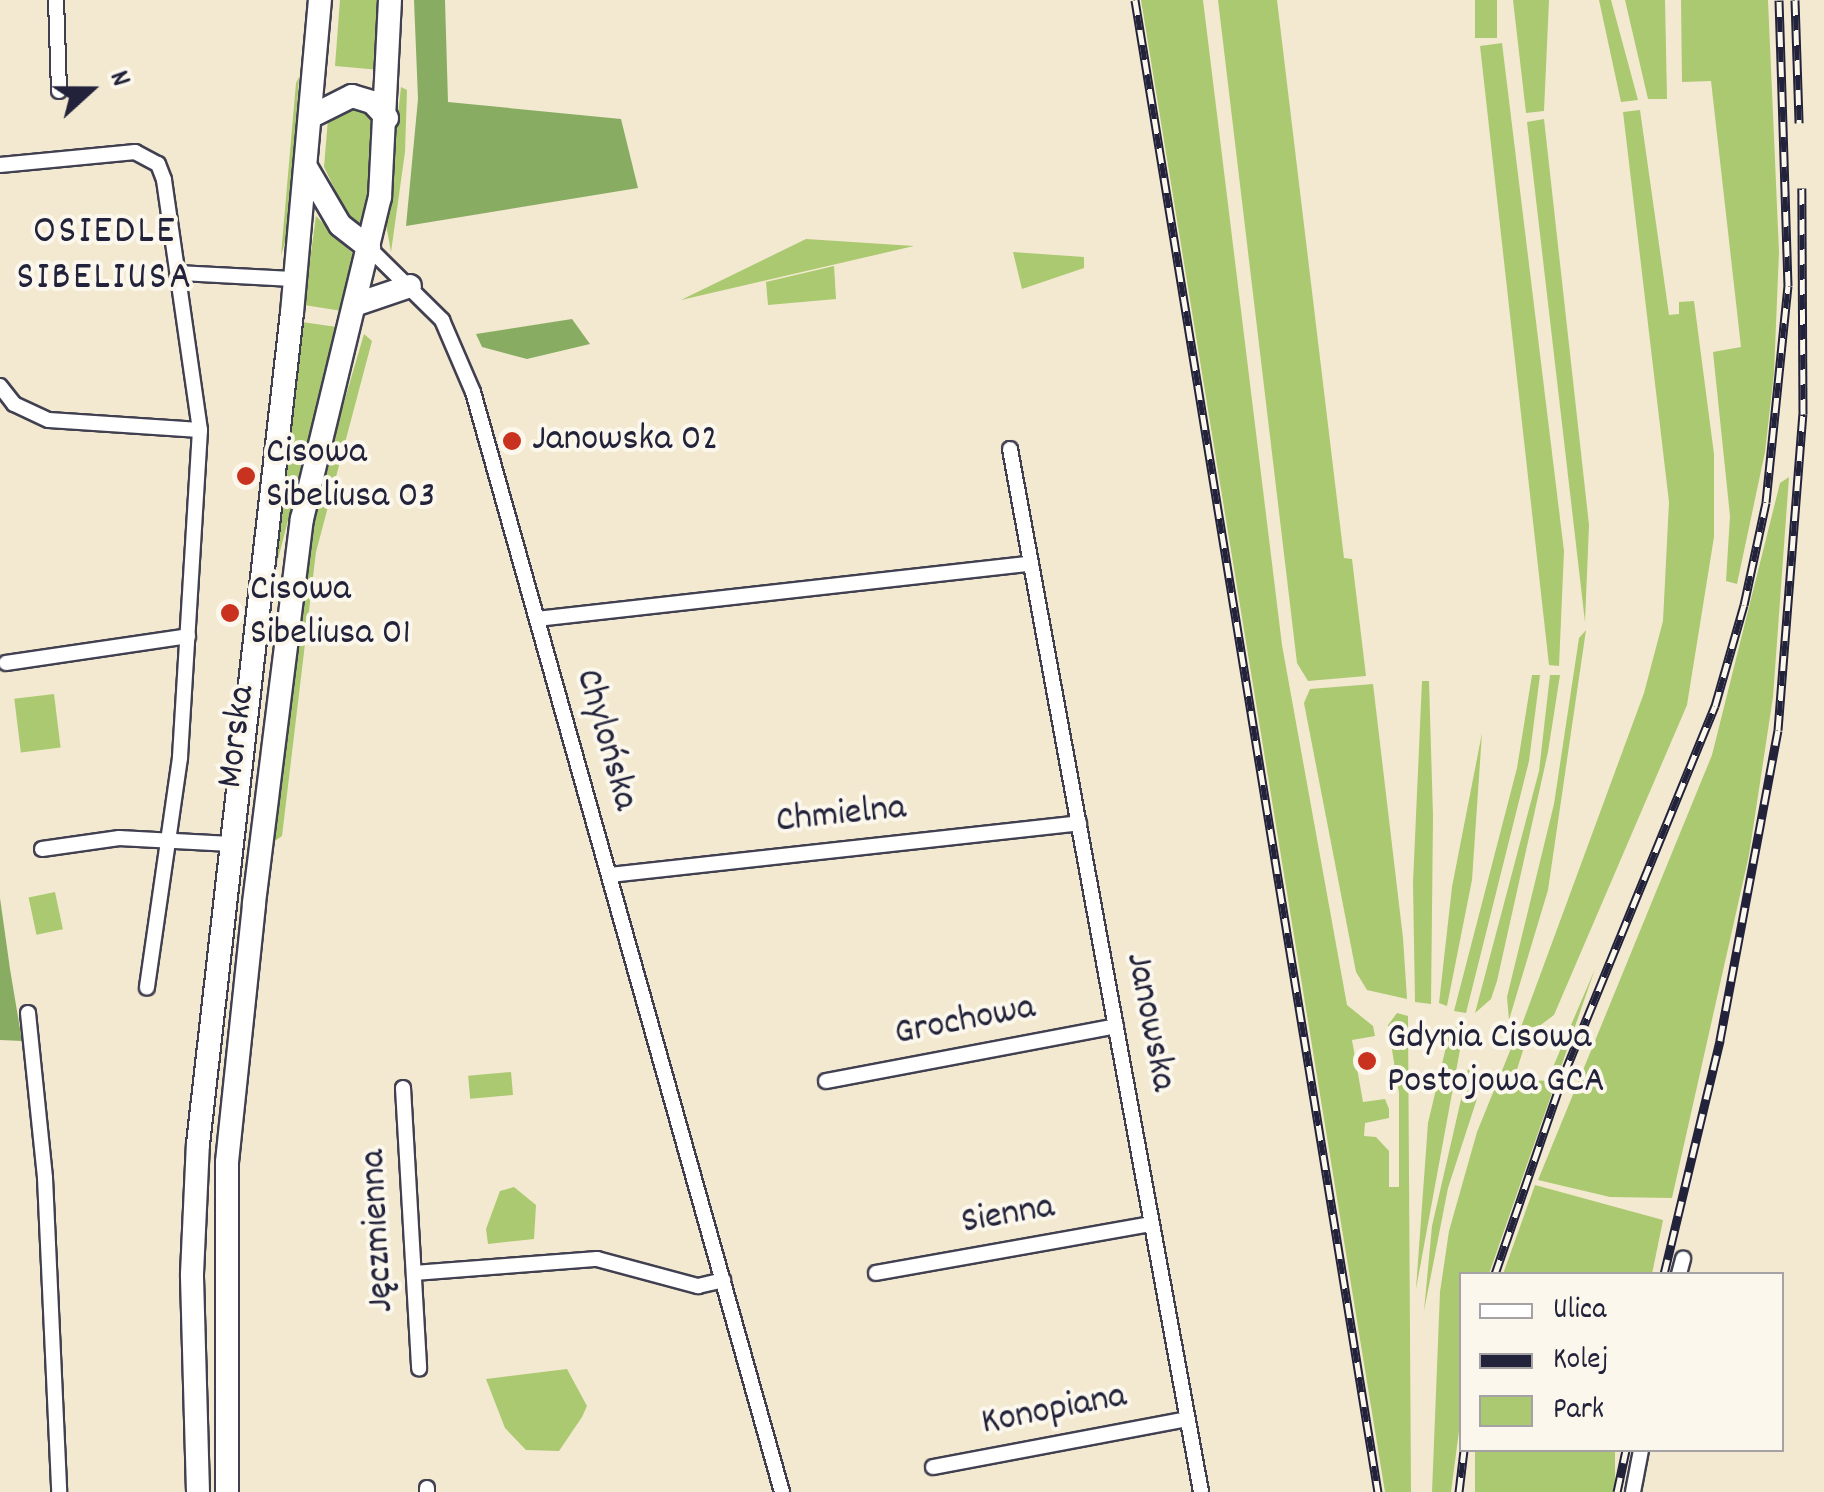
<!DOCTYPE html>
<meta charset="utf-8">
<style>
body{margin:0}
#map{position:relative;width:1824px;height:1492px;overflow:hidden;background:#f3e9d0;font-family:Dekko,sans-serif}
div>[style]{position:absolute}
.green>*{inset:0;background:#abc970;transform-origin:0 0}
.forest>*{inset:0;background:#88ad62}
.roads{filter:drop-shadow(2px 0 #414051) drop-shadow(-2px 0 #414051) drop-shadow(0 2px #414051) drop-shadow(0 -2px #414051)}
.minor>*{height:14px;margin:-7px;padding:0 7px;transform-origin:7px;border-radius:7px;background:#fff}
.primary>*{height:22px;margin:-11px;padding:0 11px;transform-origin:11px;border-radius:11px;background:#fff}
.rail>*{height:9px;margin-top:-4.5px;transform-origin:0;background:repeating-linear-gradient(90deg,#fbf7ec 0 15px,#22223b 0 30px);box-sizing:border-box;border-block:2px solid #22223b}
.dots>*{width:28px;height:28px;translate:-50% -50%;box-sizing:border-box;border:5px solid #fbf7ec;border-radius:50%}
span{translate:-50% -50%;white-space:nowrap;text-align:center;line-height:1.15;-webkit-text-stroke:8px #fbf7ec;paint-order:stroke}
.poi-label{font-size:38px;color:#22223b}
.left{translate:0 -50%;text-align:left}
.street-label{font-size:38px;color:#22223b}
.neighbourhood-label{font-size:40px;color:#22223b;letter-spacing:2.5px}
.legend{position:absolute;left:1459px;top:1272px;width:325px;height:180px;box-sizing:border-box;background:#fbf7ec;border:2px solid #a4a2a5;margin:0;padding:12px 18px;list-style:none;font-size:30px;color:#22223b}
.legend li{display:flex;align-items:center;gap:20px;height:50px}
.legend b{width:50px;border:2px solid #a4a2a5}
.north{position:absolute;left:40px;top:40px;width:100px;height:100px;-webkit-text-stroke:8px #fbf7ec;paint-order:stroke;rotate:69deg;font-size:28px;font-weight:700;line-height:40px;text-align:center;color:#22223b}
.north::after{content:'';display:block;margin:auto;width:35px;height:45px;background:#22223b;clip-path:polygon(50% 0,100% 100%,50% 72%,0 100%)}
</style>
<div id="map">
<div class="green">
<i style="clip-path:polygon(340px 0,378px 0,380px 70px,335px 66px)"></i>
<i style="clip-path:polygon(1141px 0,1203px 0,1282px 645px,1347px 1005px,1373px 1026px,1375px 1036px,1352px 1040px,1363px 1102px,1385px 1099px,1389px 1109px,1389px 1118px,1365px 1123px,1364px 1136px,1376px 1137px,1389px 1151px,1389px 1187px,1399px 1187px,1399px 1093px,1388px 1025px,1397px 1013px,1408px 1016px,1411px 1492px,1385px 1492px)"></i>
<i style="clip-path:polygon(1218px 0,1277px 0,1344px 558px,1352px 559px,1366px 676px,1308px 681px,1297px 663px)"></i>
<i style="left:1475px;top:0;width:22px;height:38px"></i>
<i style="clip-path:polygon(1513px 0,1549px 0,1544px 111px,1526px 113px)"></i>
<i style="clip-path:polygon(1599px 0,1611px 0,1638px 100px,1621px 102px)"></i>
<i style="clip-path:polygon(1625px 0,1665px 0,1667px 99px,1648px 99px)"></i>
<i style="clip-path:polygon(1681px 0,1768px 0,1779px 252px,1774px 373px,1765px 452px,1737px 584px,1726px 581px,1730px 516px,1713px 352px,1741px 347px,1711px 81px,1682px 82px)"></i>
<i style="clip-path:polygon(1502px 43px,1564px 551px,1559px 666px,1549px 665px,1480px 46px)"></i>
<i style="clip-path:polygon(299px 77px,289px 230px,281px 255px,296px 83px)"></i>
<i style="clip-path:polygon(401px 87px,407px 90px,405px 152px,391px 252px,386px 224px)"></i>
<i style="clip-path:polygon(343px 106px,360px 107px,375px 124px,369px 194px,357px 235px,324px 167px,328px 119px)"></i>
<i style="clip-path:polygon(1640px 110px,1669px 315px,1679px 314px,1679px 302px,1694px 301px,1714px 454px,1714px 537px,1687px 705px,1554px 1015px,1538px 1027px,1521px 1027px,1644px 693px,1663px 621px,1669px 502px,1623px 112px)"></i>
<i style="clip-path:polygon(1544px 119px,1589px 525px,1585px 622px,1527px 122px)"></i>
<i style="clip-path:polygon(316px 216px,356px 257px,342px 311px,304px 305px)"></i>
<i style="clip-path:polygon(806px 239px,914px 246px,681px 300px,763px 260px)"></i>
<i style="clip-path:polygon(1013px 252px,1084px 257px,1084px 268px,1022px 289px)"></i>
<i style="clip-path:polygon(834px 266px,836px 299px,768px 305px,766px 282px)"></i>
<i style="clip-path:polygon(302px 322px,337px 327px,273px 579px,299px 357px)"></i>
<i style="clip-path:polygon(364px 334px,372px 341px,316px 552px,282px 836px,272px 843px,316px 498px)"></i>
<i style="clip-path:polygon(1789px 477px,1773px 697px,1749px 855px,1672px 1198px,1610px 1197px,1538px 1180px,1712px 755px,1780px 483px)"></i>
<i style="clip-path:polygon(1586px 630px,1548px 890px,1509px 1020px,1507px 997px,1554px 804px,1579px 638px)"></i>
<i style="clip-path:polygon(1532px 675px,1540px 675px,1529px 761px,1466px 1013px,1454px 1011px,1517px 768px)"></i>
<i style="clip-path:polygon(1550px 675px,1560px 675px,1548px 752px,1497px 981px,1491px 999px,1475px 1013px,1539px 771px)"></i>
<i style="clip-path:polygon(1422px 681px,1429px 681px,1433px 816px,1431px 1004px,1415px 1002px,1413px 883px)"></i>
<i style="clip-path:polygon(1373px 684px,1403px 938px,1407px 999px,1367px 990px,1356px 972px,1304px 703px,1310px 689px)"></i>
<i style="left:54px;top:694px;width:54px;height:40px;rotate:83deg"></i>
<i style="clip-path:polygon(1482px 733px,1472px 880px,1447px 1006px,1439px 1003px,1452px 887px)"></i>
<i style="left:55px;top:892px;width:38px;height:27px;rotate:78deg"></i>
<i style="clip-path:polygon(1595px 969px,1489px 1274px,1462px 1274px,1461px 1416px,1451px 1492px,1432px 1492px,1440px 1292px,1449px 1231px,1477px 1132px,1514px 1041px,1525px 1044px,1514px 1079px,1547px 1081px)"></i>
<i style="clip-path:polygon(1451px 1026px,1464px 1028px,1416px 1289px,1428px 1123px)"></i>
<i style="clip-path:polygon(1468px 1069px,1485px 1074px,1448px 1188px,1424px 1311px,1432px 1226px)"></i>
<i style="left:511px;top:1072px;width:23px;height:43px;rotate:85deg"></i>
<i style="clip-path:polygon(1535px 1185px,1663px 1220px,1652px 1274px,1503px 1274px)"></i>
<i style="clip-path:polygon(514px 1187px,536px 1205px,534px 1239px,488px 1244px,486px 1229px,500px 1191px)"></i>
<i style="clip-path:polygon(567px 1369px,587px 1406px,582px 1417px,559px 1451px,526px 1450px,505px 1428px,486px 1379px)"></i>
<i style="left:1475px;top:1450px;width:140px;height:42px"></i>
</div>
<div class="forest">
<i style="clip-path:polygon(414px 0,445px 0,448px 102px,621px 119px,638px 188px,406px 226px,418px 99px)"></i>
<i style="clip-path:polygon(572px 319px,590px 344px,527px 359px,482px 347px,476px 334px)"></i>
<i style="clip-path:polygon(0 898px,10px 969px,22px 1041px,0 1040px)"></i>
</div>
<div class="roads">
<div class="minor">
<i style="left:56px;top:0;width:91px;rotate:88.1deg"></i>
<i style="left:0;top:165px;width:136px;rotate:-5.5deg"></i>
<i style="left:135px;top:152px;width:26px;rotate:28deg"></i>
<i style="left:158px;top:164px;width:17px;rotate:69deg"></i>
<i style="left:164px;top:180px;width:253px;rotate:81.8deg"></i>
<i style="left:200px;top:430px;width:329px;rotate:93.5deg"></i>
<i style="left:180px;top:758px;width:232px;rotate:98.2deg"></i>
<i style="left:369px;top:248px;width:103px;rotate:44.6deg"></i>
<i style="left:442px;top:320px;width:78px;rotate:66.7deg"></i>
<i style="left:473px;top:392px;width:1143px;rotate:74.31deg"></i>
<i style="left:179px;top:273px;width:116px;rotate:3deg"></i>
<i style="left:0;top:386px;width:23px;rotate:52deg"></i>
<i style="left:14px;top:404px;width:38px;rotate:25deg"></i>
<i style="left:49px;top:420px;width:151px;rotate:3.8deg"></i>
<i style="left:1010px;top:449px;width:1060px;rotate:79.62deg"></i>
<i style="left:537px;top:619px;width:497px;rotate:-6.4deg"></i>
<i style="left:6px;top:663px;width:184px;rotate:-8.4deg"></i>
<i style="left:42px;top:849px;width:78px;rotate:-8.1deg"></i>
<i style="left:119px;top:838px;width:112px;rotate:3.1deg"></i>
<i style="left:610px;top:875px;width:472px;rotate:-6.3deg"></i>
<i style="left:28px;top:1013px;width:166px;rotate:84.1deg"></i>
<i style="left:45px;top:1178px;width:314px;rotate:87.4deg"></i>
<i style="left:826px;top:1081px;width:295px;rotate:-10.7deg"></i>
<i style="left:403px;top:1088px;width:281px;rotate:86.7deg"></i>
<i style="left:414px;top:1273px;width:184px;rotate:-4.4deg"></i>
<i style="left:597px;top:1259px;width:105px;rotate:15deg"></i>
<i style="left:698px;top:1286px;width:26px;rotate:-13deg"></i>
<i style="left:876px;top:1273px;width:280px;rotate:-10.1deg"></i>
<i style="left:1679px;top:1274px;width:16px;rotate:-75deg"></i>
<i style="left:933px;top:1467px;width:258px;rotate:-10.7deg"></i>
<i style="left:427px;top:1488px;width:4px;rotate:90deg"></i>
<i style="left:1633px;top:1492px;width:43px;rotate:-79.2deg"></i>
</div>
<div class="primary">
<i style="left:310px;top:117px;width:47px;rotate:-26.6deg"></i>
<i style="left:352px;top:96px;width:21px;rotate:17deg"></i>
<i style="left:372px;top:102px;width:22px;rotate:47deg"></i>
<i style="left:306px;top:167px;width:67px;rotate:59.6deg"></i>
<i style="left:340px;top:225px;width:37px;rotate:38deg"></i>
<i style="left:354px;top:305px;width:59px;rotate:-18.7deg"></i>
<i style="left:198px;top:1492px;width:218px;rotate:-91.6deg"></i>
<i style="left:192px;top:1274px;width:130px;rotate:-87.4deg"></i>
<i style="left:198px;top:1144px;width:836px;rotate:-83.55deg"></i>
<i style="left:292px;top:313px;width:314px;rotate:-84.9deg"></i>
<i style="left:227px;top:1492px;width:330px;rotate:-90deg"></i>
<i style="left:227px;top:1162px;width:260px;rotate:-84deg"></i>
<i style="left:254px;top:903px;width:387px;rotate:-82.9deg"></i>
<i style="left:302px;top:519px;width:331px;rotate:-76.4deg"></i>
<i style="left:380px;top:197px;width:197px;rotate:-87.1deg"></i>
</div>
</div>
<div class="rail">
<i style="left:1135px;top:0;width:1512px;rotate:80.75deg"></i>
<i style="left:1795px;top:0;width:123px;rotate:88.1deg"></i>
<i style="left:1495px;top:1274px;width:212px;rotate:-71deg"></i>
<i style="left:1564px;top:1074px;width:398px;rotate:-67.7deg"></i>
<i style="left:1715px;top:706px;width:105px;rotate:-74deg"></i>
<i style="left:1744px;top:605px;width:105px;rotate:-77.9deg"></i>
<i style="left:1766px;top:502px;width:217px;rotate:-84.2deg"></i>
<i style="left:1788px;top:286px;width:286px;rotate:-91.8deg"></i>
<i style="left:1664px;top:1274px;width:241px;rotate:-76.5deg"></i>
<i style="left:1720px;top:1040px;width:315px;rotate:-79.4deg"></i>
<i style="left:1778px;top:730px;width:317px;rotate:-85.5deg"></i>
<i style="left:1803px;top:414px;width:226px;rotate:-90.3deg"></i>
<i style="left:1459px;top:1492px;width:42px;rotate:-83.2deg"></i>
<i style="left:1617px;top:1492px;width:43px;rotate:-77.9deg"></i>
</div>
<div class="dots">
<i style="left:512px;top:441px;background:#c8321e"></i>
<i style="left:246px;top:476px;background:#c8321e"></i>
<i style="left:230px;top:613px;background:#c8321e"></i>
<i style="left:1367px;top:1061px;background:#c8321e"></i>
</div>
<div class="poi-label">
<span class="left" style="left:532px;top:441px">Janowska 02</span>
<span class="left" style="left:266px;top:476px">Cisowa<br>Sibeliusa 03</span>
<span class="left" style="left:250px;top:613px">Cisowa<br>Sibeliusa 01</span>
<span class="left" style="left:1387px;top:1061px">Gdynia Cisowa<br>Postojowa GCA</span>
</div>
<div class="street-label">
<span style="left:238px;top:737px;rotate:-83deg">Morska</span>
<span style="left:605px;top:740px;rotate:74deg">Chylońska</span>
<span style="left:841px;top:816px;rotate:-6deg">Chmielna</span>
<span style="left:965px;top:1022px;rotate:-11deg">Grochowa</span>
<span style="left:1149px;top:1022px;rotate:79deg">Janowska</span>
<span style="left:1008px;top:1216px;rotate:-10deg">Sienna</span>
<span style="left:379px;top:1231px;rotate:-93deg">Jęczmienna</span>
<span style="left:1054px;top:1411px;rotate:-11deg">Konopiana</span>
</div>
<div class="neighbourhood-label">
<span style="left:105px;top:257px">OSIEDLE<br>SIBELIUSA</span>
</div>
<ul class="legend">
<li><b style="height:12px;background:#fff"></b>Ulica</li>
<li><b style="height:12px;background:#22223b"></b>Kolej</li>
<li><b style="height:28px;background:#abc970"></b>Park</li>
</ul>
<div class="north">N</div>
</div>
